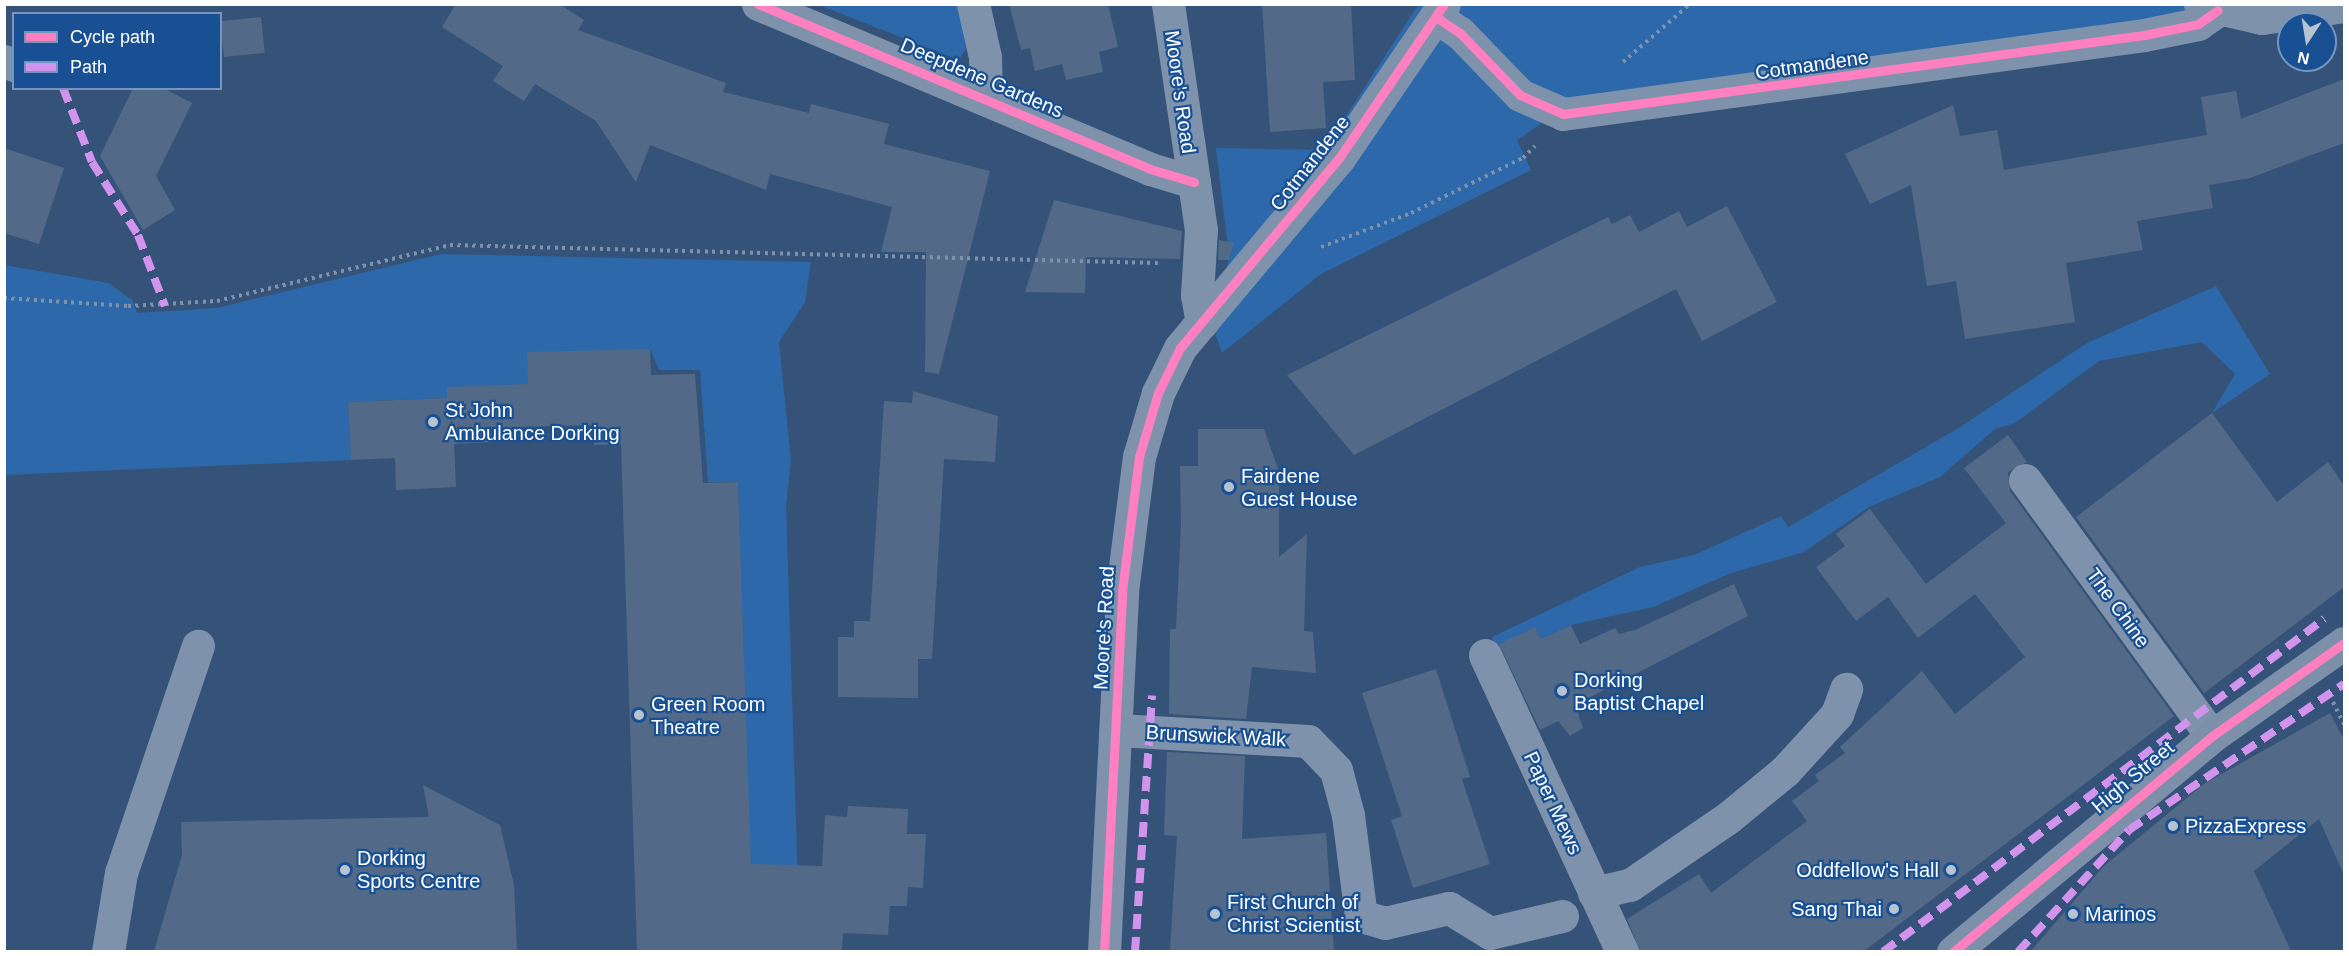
<!DOCTYPE html>
<style>
body{margin:0}
#map{position:relative;width:2349px;height:956px;overflow:hidden;background:#355378;font-family:Helvetica,sans-serif}
div>[style]{position:absolute}
.green>*{inset:0;background:#2d68aa}
.building>*{inset:0;background:#526a87;transform-origin:0 0}
.path>*{height:4px;margin-top:-2px;transform-origin:0;background:repeating-linear-gradient(90deg,#7e93ab 0 3px,transparent 0 7.5px)}
.minor>*{height:33px;margin:-16.5px;padding:0 16.5px;transform-origin:16.5px;border-radius:16.5px;background:#7e93ab}
.major>*{height:33px;margin:-16.5px;padding:0 16.5px;transform-origin:16.5px;border-radius:16.5px;background:#7c90a9}
.quiet>*{height:8px;margin-top:-4px;transform-origin:0;background:repeating-linear-gradient(90deg,#d193ec 0 15px,transparent 0 23px)}
.cycleway>*{height:9px;margin:-4.5px;padding:0 4.5px;transform-origin:4.5px;border-radius:4.5px;background:#ff80c0}
.dots>*{width:16px;height:16px;translate:-50% -50%;box-sizing:border-box;border:3px solid #195094;border-radius:50%}
span{translate:-50% -50%;white-space:nowrap;text-align:center;line-height:1.15;-webkit-text-stroke:4.5px #195094;paint-order:stroke}
.street-label{font-size:20px;color:#fff}
.poi-label{font-size:20px;color:#fff}
.left{translate:0 -50%;text-align:left}
.right{translate:-100% -50%;text-align:right}
.frame{position:absolute;inset:0;border:6px solid #fff;pointer-events:none}
.legend{position:absolute;left:12px;top:12px;width:210px;height:78px;box-sizing:border-box;background:#195094;border:2px solid #7596bf;margin:0;padding:8px 10px;list-style:none;font-size:18px;color:#fff}
.legend li{display:flex;align-items:center;gap:12px;height:30px}
.legend b{width:30px;border:2px solid #7596bf}
.north{position:absolute;left:2277px;top:12px;width:60px;height:60px;box-sizing:border-box;background:#195094;border:2px solid #7596bf;border-radius:50%;rotate:192deg;font-size:16px;font-weight:700;line-height:24px;text-align:center;color:#fff}
.north::after{content:'';display:block;margin:auto;width:21px;height:27px;background:#b8c3d0;clip-path:polygon(50% 0,100% 100%,50% 72%,0 100%)}
</style>
<div id="map">
<div class="green">
<i style="clip-path:polygon(819px 5px,958px 5px,966px 49px,959px 60px)"></i>
<i style="clip-path:polygon(1418px 5px,2255px 5px,1583px 96px,1517px 140px,1531px 170px,1321px 274px,1222px 353px,1216px 336px,1229px 256px,1216px 148px,1324px 150px)"></i>
<i style="clip-path:polygon(441px 254px,811px 262px,805px 302px,779px 342px,791px 461px,786px 505px,800px 951px,762px 951px,759px 865px,750px 864px,738px 482px,708px 482px,700px 370px,659px 370px,650px 349px,528px 384px,447px 398px,348px 402px,351px 460px,5px 475px,4px 265px,109px 283px,133px 301px,137px 313px,217px 308px)"></i>
<i style="clip-path:polygon(2216px 286px,2270px 374px,2212px 413px,2235px 374px,2202px 342px,2099px 361px,2015px 423px,1995px 429px,1940px 477px,1869px 507px,1804px 552px,1731px 573px,1653px 607px,1571px 625px,1541px 639px,1535px 627px,1496px 646px,1492px 637px,1640px 567px,1694px 555px,1781px 516px,1788px 527px,1957px 429px,2087px 343px)"></i>
</div>
<div class="building">
<i style="clip-path:polygon(456px 4px,559px 4px,584px 20px,578px 30px,726px 83px,723px 92px,809px 113px,811px 104px,889px 124px,884px 144px,990px 171px,939px 374px,925px 372px,926px 252px,881px 252px,892px 207px,770px 174px,766px 190px,650px 145px,636px 182px,596px 121px,535px 84px,524px 101px,493px 81px,503px 66px,442px 27px)"></i>
<i style="clip-path:polygon(1009px 4px,1108px 4px,1118px 47px,1099px 52px,1103px 72px,1066px 80px,1062px 64px,1035px 71px,1030px 48px,1021px 50px)"></i>
<i style="clip-path:polygon(1262px 4px,1351px 4px,1355px 80px,1323px 82px,1326px 128px,1270px 132px)"></i>
<i style="left:261px;top:17px;width:36px;height:41px;rotate:84deg"></i>
<i style="clip-path:polygon(2344px 79px,2344px 143px,2250px 178px,2209px 185px,2213px 208px,2137px 221px,2143px 250px,2066px 263px,2075px 322px,1965px 339px,1956px 281px,1927px 286px,1911px 185px,1870px 204px,1845px 154px,1953px 105px,1960px 136px,1997px 130px,2004px 170px,2207px 135px,2201px 97px,2236px 91px,2241px 119px)"></i>
<i style="clip-path:polygon(133px 88px,163px 88px,192px 103px,156px 176px,175px 210px,143px 230px,100px 156px)"></i>
<i style="clip-path:polygon(4px 148px,64px 168px,39px 244px,4px 233px)"></i>
<i style="clip-path:polygon(1054px 200px,1182px 231px,1180px 259px,1086px 257px,1085px 293px,1025px 292px)"></i>
<i style="clip-path:polygon(1727px 206px,1777px 302px,1702px 341px,1676px 289px,1354px 455px,1287px 375px,1608px 217px,1612px 224px,1630px 215px,1639px 232px,1679px 211px,1687px 227px)"></i>
<i style="clip-path:polygon(1219px 240px,1234px 243px,1229px 260px,1218px 260px)"></i>
<i style="clip-path:polygon(650px 349px,651px 375px,695px 374px,703px 483px,738px 482px,751px 864px,822px 866px,825px 815px,847px 817px,848px 806px,908px 809px,907px 834px,926px 834px,923px 888px,908px 887px,907px 906px,890px 906px,888px 935px,843px 933px,842px 951px,637px 951px,621px 444px,594px 445px,594px 425px,517px 427px,517px 441px,454px 444px,456px 487px,396px 490px,395px 458px,351px 460px,348px 402px,447px 398px,447px 387px,528px 384px,527px 352px)"></i>
<i style="clip-path:polygon(913px 391px,998px 416px,995px 462px,944px 459px,932px 659px,918px 659px,918px 698px,838px 697px,838px 637px,854px 637px,854px 621px,870px 621px,884px 401px,912px 403px)"></i>
<i style="clip-path:polygon(2212px 413px,2277px 502px,2328px 462px,2344px 486px,2344px 587px,2204px 693px,2076px 517px)"></i>
<i style="clip-path:polygon(1198px 429px,1264px 429px,1279px 472px,1279px 557px,1307px 534px,1304px 631px,1313px 632px,1316px 673px,1252px 667px,1246px 719px,1169px 714px,1170px 629px,1176px 629px,1181px 523px,1180px 466px,1198px 466px)"></i>
<i style="clip-path:polygon(2008px 435px,2027px 462px,2008px 472px,2010px 491px,2174px 716px,1864px 951px,1640px 951px,1627px 919px,1699px 874px,1711px 893px,1807px 821px,1792px 801px,1819px 781px,1815px 775px,1845px 753px,1840px 747px,1922px 671px,1955px 714px,2025px 657px,1975px 594px,1918px 638px,1888px 597px,1856px 621px,1816px 567px,1845px 546px,1836px 534px,1870px 509px,1926px 584px,2006px 523px,1964px 468px)"></i>
<i style="clip-path:polygon(1734px 584px,1748px 616px,1575px 705px,1583px 728px,1570px 736px,1558px 721px,1540px 730px,1499px 644px,1535px 627px,1541px 639px,1571px 625px,1580px 644px,1615px 628px,1619px 634px,1635px 630px)"></i>
<i style="clip-path:polygon(1436px 669px,1470px 777px,1462px 779px,1490px 864px,1413px 888px,1391px 820px,1402px 816px,1362px 693px)"></i>
<i style="clip-path:polygon(2330px 713px,2344px 740px,2344px 875px,2319px 819px,2254px 871px,2291px 951px,2031px 951px,2104px 866px,2204px 784px)"></i>
<i style="clip-path:polygon(1167px 752px,1245px 756px,1242px 839px,1326px 833px,1334px 951px,1170px 951px,1177px 836px,1164px 835px)"></i>
<i style="clip-path:polygon(423px 785px,500px 825px,514px 885px,517px 951px,154px 951px,182px 855px,181px 822px,429px 817px)"></i>
</div>
<div class="path">
<i style="left:1623px;top:62px;width:89px;rotate:-40.9deg"></i>
<i style="left:1321px;top:247px;width:96px;rotate:-20.7deg"></i>
<i style="left:1411px;top:213px;width:125px;rotate:-26.2deg"></i>
<i style="left:1523px;top:158px;width:17px;rotate:-45deg"></i>
<i style="left:4px;top:298px;width:124px;rotate:3.7deg"></i>
<i style="left:128px;top:306px;width:89px;rotate:-3.2deg"></i>
<i style="left:217px;top:301px;width:240px;rotate:-13.5deg"></i>
<i style="left:450px;top:245px;width:708px;rotate:1.46deg"></i>
<i style="left:2333px;top:702px;width:25px;rotate:64deg"></i>
</div>
<div class="minor">
<i style="left:758px;top:4px;width:425px;rotate:22.8deg"></i>
<i style="left:1150px;top:169px;width:46px;rotate:16.5deg"></i>
<i style="left:973px;top:4px;width:54px;rotate:77.2deg"></i>
<i style="left:985px;top:57px;width:41px;rotate:88.6deg"></i>
<i style="left:1168px;top:4px;width:227px;rotate:81.7deg"></i>
<i style="left:1201px;top:229px;width:66px;rotate:93.5deg"></i>
<i style="left:1197px;top:295px;width:28px;rotate:80deg"></i>
<i style="left:2200px;top:4px;width:64px;rotate:12.7deg"></i>
<i style="left:2262px;top:18px;width:83px;rotate:-8.3deg"></i>
<i style="left:1439px;top:19px;width:25px;rotate:34deg"></i>
<i style="left:1460px;top:33px;width:86px;rotate:45.9deg"></i>
<i style="left:1520px;top:95px;width:47px;rotate:23.8deg"></i>
<i style="left:1563px;top:114px;width:586px;rotate:-7.74deg"></i>
<i style="left:2144px;top:35px;width:55px;rotate:-11.5deg"></i>
<i style="left:2198px;top:24px;width:24px;rotate:-35deg"></i>
<i style="left:4px;top:61px;width:11px;rotate:22deg"></i>
<i style="left:2025px;top:480px;width:317px;rotate:53.9deg"></i>
<i style="left:1485px;top:655px;width:327px;rotate:65.2deg"></i>
<i style="left:1118px;top:730px;width:190px;rotate:3.3deg"></i>
<i style="left:1308px;top:741px;width:40px;rotate:46deg"></i>
<i style="left:1336px;top:770px;width:47px;rotate:75.1deg"></i>
<i style="left:1348px;top:815px;width:102px;rotate:82.7deg"></i>
<i style="left:1361px;top:916px;width:25px;rotate:16deg"></i>
<i style="left:1385px;top:923px;width:66px;rotate:-13.2deg"></i>
<i style="left:1449px;top:908px;width:48px;rotate:31.4deg"></i>
<i style="left:1490px;top:933px;width:74px;rotate:-13.3deg"></i>
<i style="left:1594px;top:893px;width:37px;rotate:-13deg"></i>
<i style="left:1630px;top:885px;width:120px;rotate:-34.5deg"></i>
<i style="left:1729px;top:817px;width:72px;rotate:-39.4deg"></i>
<i style="left:1785px;top:771px;width:77px;rotate:-47.6deg"></i>
<i style="left:1837px;top:714px;width:27px;rotate:-70deg"></i>
<i style="left:108px;top:952px;width:80px;rotate:-80.7deg"></i>
<i style="left:121px;top:873px;width:240px;rotate:-71.3deg"></i>
<i style="left:1104px;top:952px;width:361px;rotate:-87.1deg"></i>
<i style="left:1122px;top:591px;width:135px;rotate:-82.8deg"></i>
<i style="left:1139px;top:457px;width:67px;rotate:-73.5deg"></i>
<i style="left:1158px;top:393px;width:50px;rotate:-63.9deg"></i>
<i style="left:1180px;top:348px;width:248px;rotate:-50.1deg"></i>
<i style="left:1339px;top:158px;width:186px;rotate:-55.7deg"></i>
</div>
<div class="major">
<i style="left:1953px;top:952px;width:337px;rotate:-39.8deg"></i>
<i style="left:2212px;top:736px;width:161px;rotate:-35.2deg"></i>
</div>
<div class="quiet">
<i style="left:63px;top:88px;width:79px;rotate:68.6deg"></i>
<i style="left:92px;top:162px;width:86px;rotate:57.8deg"></i>
<i style="left:138px;top:235px;width:76px;rotate:69.2deg"></i>
<i style="left:1135px;top:952px;width:257px;rotate:-86.2deg"></i>
<i style="left:1883px;top:952px;width:553px;rotate:-37.06deg"></i>
<i style="left:2018px;top:952px;width:165px;rotate:-47.7deg"></i>
<i style="left:2129px;top:830px;width:260px;rotate:-34.2deg"></i>
</div>
<div class="cycleway">
<i style="left:758px;top:4px;width:425px;rotate:22.8deg"></i>
<i style="left:1150px;top:169px;width:46px;rotate:16.5deg"></i>
<i style="left:1439px;top:19px;width:25px;rotate:34deg"></i>
<i style="left:1460px;top:33px;width:86px;rotate:45.9deg"></i>
<i style="left:1520px;top:95px;width:47px;rotate:23.8deg"></i>
<i style="left:1563px;top:114px;width:586px;rotate:-7.74deg"></i>
<i style="left:2144px;top:35px;width:55px;rotate:-11.5deg"></i>
<i style="left:2198px;top:24px;width:24px;rotate:-35deg"></i>
<i style="left:1104px;top:952px;width:361px;rotate:-87.1deg"></i>
<i style="left:1122px;top:591px;width:135px;rotate:-82.8deg"></i>
<i style="left:1139px;top:457px;width:67px;rotate:-73.5deg"></i>
<i style="left:1158px;top:393px;width:50px;rotate:-63.9deg"></i>
<i style="left:1180px;top:348px;width:248px;rotate:-50.1deg"></i>
<i style="left:1339px;top:158px;width:186px;rotate:-55.7deg"></i>
<i style="left:1953px;top:952px;width:337px;rotate:-39.8deg"></i>
<i style="left:2212px;top:736px;width:161px;rotate:-35.2deg"></i>
</div>
<div class="dots">
<i style="left:433px;top:422px;background:#b8c3d0"></i>
<i style="left:1229px;top:487px;background:#b8c3d0"></i>
<i style="left:1562px;top:691px;background:#b8c3d0"></i>
<i style="left:639px;top:715px;background:#b8c3d0"></i>
<i style="left:2173px;top:826px;background:#b8c3d0"></i>
<i style="left:345px;top:870px;background:#b8c3d0"></i>
<i style="left:1951px;top:870px;background:#b8c3d0"></i>
<i style="left:1894px;top:909px;background:#b8c3d0"></i>
<i style="left:1215px;top:914px;background:#b8c3d0"></i>
<i style="left:2073px;top:914px;background:#b8c3d0"></i>
</div>
<div class="street-label">
<span style="left:1812px;top:65px;rotate:-8deg">Cotmandene</span>
<span style="left:982px;top:78px;rotate:23deg">Deepdene Gardens</span>
<span style="left:1180px;top:92px;rotate:82deg">Moore's Road</span>
<span style="left:1310px;top:163px;rotate:-52deg">Cotmandene</span>
<span style="left:2118px;top:608px;rotate:54deg">The Chine</span>
<span style="left:1104px;top:628px;rotate:-87deg">Moore's Road</span>
<span style="left:1216px;top:736px;rotate:3deg">Brunswick Walk</span>
<span style="left:2133px;top:777px;rotate:-40deg">High Street</span>
<span style="left:1553px;top:803px;rotate:65deg">Paper Mews</span>
</div>
<div class="poi-label">
<span class="left" style="left:445px;top:422px">St John<br>Ambulance Dorking</span>
<span class="left" style="left:1241px;top:488px">Fairdene<br>Guest House</span>
<span class="left" style="left:1574px;top:692px">Dorking<br>Baptist Chapel</span>
<span class="left" style="left:651px;top:716px">Green Room<br>Theatre</span>
<span class="left" style="left:2185px;top:826px">PizzaExpress</span>
<span class="left" style="left:357px;top:870px">Dorking<br>Sports Centre</span>
<span class="right" style="left:1939px;top:870px">Oddfellow's Hall</span>
<span class="left" style="left:1227px;top:914px">First Church of<br>Christ Scientist</span>
<span class="right" style="left:1882px;top:909px">Sang Thai</span>
<span class="left" style="left:2085px;top:914px">Marinos</span>
</div>
<div class="frame"></div>
<ul class="legend">
<li><b style="height:8px;background:#ff80c0"></b>Cycle path</li>
<li><b style="height:8px;background:#d193ec"></b>Path</li>
</ul>
<div class="north">N</div>
</div>
